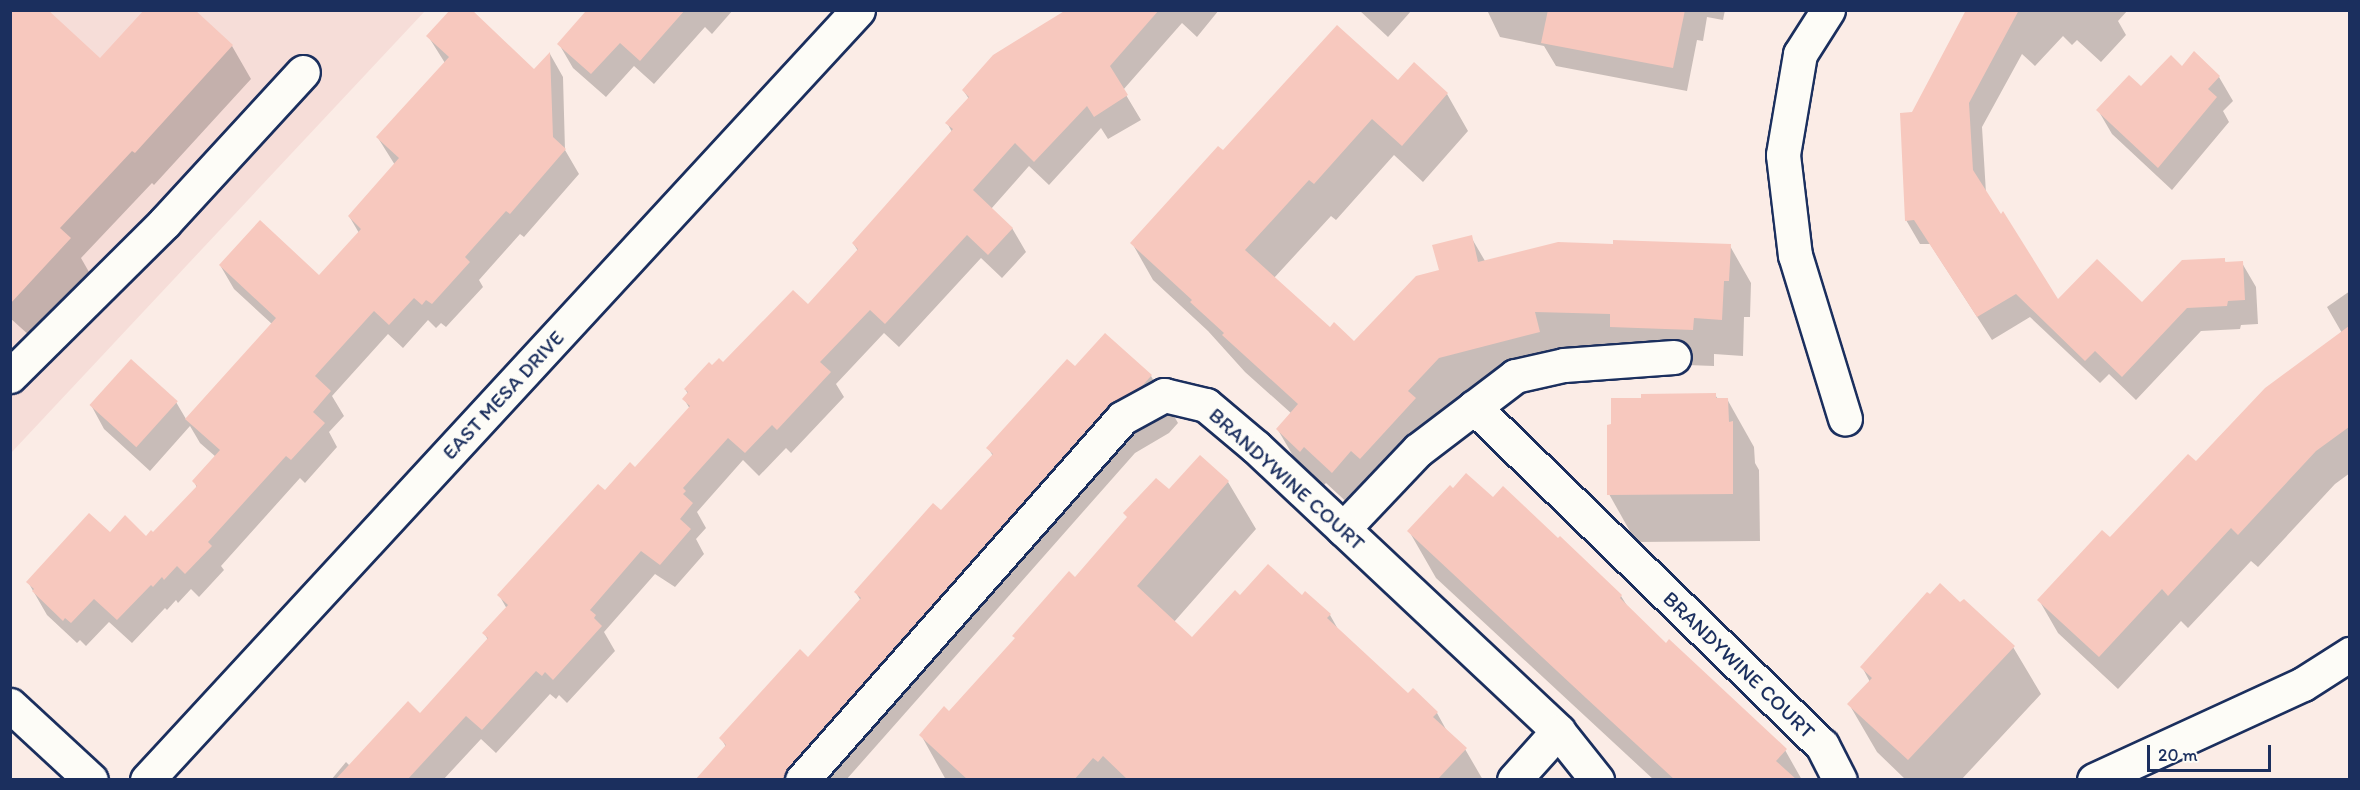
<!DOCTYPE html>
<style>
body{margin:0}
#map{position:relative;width:2360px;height:790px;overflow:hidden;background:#fbece6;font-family:Itim,sans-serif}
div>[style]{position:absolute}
.built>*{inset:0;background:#f6ddd8}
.shadow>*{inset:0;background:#0003}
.building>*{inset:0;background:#f7c8be;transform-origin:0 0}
.roads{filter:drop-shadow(2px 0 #1b2f5e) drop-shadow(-2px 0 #1b2f5e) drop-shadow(0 2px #1b2f5e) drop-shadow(0 -2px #1b2f5e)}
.minor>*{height:33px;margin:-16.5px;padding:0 16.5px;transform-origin:16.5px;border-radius:16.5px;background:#fdfcf7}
.major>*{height:33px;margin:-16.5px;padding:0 16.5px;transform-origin:16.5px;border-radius:16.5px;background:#fdfcf7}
span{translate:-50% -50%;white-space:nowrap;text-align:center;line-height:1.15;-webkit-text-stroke:6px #fdfcf7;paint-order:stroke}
.street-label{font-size:21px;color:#1b2f5e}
.frame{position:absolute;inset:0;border:12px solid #1b2f5e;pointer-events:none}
.scale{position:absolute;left:2147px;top:745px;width:124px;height:27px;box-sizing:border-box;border:3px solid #1b2f5e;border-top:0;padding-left:8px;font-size:18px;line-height:21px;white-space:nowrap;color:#1b2f5e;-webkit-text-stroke:4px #fdfcf7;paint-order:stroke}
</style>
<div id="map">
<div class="built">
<i style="clip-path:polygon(11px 11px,425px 11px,11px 453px)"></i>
</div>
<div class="shadow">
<i style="clip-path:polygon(10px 10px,100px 60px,192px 10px,232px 46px,251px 79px,154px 185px,152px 183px,81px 258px,89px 272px,30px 336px,10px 318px)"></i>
<i style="clip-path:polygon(589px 10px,733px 10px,712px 34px,705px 27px,654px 84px,634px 66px,606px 97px,573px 68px,559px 44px)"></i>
<i style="clip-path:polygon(1087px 10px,1219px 10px,1197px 37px,1182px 23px,1123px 90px,1141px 120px,1108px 139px,1101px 128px,1049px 185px,1029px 166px,991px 209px,1012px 228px,1026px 252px,1002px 278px,981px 258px,899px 347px,884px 333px,836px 384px,844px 397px,791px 453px,786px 448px,759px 476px,743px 460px,697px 512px,706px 528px,696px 539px,704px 554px,675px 587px,655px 574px,604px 632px,615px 651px,567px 703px,559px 695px,556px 699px,550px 694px,496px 753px,481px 739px,443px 780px,331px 780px,346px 762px,350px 766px,420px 715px,488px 640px,484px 633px,507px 609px,499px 595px,605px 492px,635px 469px,690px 409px,684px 399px,688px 394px,685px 389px,712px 367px,723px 364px,808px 306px,858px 251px,853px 243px,952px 132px,947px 123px,969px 99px,963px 90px)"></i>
<i style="clip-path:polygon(1359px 10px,1412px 10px,1388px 37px)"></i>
<i style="clip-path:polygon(1487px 10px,1725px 10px,1723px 20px,1707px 17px,1703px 41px,1697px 40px,1687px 91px,1556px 66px,1544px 46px,1500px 37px)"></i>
<i style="clip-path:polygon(1977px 10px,2128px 10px,2118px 21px,2126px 35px,2101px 62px,2077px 40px,2072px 45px,2063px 36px,2035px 66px,2022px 54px,1982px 127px,1986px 193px,2058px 302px,2142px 304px,2224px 260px,2227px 264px,2242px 263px,2256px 287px,2258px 324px,2241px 325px,2240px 329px,2201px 331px,2136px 400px,2109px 374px,2100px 383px,2030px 317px,1992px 340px,1930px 244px,1920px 244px,1906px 220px,1912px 113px)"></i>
<i style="clip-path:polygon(428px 36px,534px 71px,550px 54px,563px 77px,565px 150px,579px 174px,524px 237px,520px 234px,479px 280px,483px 287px,446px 327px,441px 323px,436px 328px,428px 320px,403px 348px,388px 334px,332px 396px,344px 416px,329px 432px,337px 447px,305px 483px,300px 478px,221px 566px,224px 570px,199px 597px,191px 589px,178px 603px,176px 600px,167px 610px,165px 608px,132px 643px,109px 622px,86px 646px,80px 640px,77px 643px,47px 615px,28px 582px,110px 534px,147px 538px,154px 534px,197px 488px,194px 481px,216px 457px,200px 443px,190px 426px,150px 471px,104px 429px,91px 405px,176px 402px,186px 419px,272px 324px,234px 289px,220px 265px,319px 277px,359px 233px,349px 216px,395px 165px,378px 138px,445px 63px)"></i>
<i style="clip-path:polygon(2194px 54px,2219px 77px,2233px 101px,2223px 111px,2229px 122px,2172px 190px,2112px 134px,2098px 110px,2182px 68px)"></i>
<i style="clip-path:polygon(1398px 82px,1447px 94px,1468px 131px,1423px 182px,1394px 155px,1336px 220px,1331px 216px,1274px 278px,1330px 330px,1354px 343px,1441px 271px,1471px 237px,1485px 261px,1730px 246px,1751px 283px,1750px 317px,1744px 317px,1743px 356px,1714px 354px,1714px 366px,1633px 363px,1625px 351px,1555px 349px,1560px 369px,1460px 395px,1353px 508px,1326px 483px,1322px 487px,1299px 466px,1278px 430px,1292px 414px,1245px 372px,1208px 331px,1153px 280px,1132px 243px,1224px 152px)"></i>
<i style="clip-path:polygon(2350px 291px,2350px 473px,2335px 484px,2258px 567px,2251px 561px,2188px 628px,2181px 621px,2118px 689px,2058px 633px,2039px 600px,2342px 333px,2327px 307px)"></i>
<i style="clip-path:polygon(1075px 368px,1151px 376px,1178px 423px,1169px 433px,1135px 453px,846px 780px,700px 780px,726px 747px,721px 738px,808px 659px,861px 601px,856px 593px,941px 512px,993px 456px,988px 448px)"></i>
<i style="clip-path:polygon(1715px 395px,1718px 399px,1727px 399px,1754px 447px,1755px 463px,1759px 470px,1760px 541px,1636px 542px,1609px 494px,1613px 426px)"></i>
<i style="clip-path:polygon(1200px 457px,1228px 482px,1256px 529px,1174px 622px,1192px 640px,1240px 597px,1302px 597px,1330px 615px,1339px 631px,1408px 695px,1437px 713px,1448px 733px,1465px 749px,1483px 780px,946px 780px,921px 735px,950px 713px,1016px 639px,1014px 636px,1169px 491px)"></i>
<i style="clip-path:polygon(1453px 490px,1493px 500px,1621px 596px,1629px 609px,1666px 645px,1785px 750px,1802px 780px,1654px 780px,1436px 578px,1409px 531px)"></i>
<i style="clip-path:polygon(1960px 605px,2013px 647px,2041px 694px,1961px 780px,1906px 780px,1877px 752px,1849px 704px,1870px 682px,1862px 667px)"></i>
</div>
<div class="building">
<i style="clip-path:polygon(10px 10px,48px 10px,100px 58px,144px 10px,195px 10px,233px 45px,135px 153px,132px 151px,60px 228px,71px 238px,10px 304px)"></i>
<i style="clip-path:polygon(450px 10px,472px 10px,534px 69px,550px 52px,553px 137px,566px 149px,510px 214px,506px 211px,465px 257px,470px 262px,432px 304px,426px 300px,422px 305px,414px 298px,389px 325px,374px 311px,315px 376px,331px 391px,313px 412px,325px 423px,291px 460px,286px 456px,208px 542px,212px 546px,185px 574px,177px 566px,164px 580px,162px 577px,153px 587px,151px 585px,117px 620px,94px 599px,71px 623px,65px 618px,63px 621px,32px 591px,34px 589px,26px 582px,89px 513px,110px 532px,125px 515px,146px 536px,151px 530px,153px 532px,197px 486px,192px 481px,220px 450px,185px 419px,276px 318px,219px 265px,260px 220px,319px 275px,361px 229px,348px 216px,399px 158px,376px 137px,449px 57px,426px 36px)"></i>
<i style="clip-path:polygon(584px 10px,685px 10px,640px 61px,620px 43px,591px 74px,557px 44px,585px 12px)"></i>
<i style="clip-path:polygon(1066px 10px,1159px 10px,1110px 66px,1128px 95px,1094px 117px,1087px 106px,1034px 162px,1015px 143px,973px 190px,1013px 228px,988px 255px,967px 235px,885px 324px,870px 310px,820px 362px,831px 372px,777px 430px,772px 425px,745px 453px,728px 438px,683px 488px,686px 491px,683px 494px,693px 503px,680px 519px,691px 529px,660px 565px,641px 551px,590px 610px,596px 615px,594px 618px,602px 626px,553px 680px,545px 672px,542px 676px,536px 671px,482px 730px,466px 716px,407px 780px,335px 780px,408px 701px,420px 713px,488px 638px,482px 633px,508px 605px,497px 595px,598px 484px,605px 490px,630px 462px,635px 467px,690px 406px,682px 399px,688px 392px,684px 389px,709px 362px,712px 365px,719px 358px,723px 362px,793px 290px,808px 304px,858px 249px,852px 243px,953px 129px,945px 123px,969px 97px,962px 90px,993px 55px)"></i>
<i style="clip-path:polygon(1548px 10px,1685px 10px,1673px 68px,1541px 43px)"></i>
<i style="clip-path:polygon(1966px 10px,2019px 10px,1969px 103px,1973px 170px,2001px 214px,2003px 211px,2058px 299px,2097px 259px,2142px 302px,2182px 260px,2225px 258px,2225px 262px,2243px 261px,2245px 300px,2228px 301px,2227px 306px,2187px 308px,2122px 377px,2095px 351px,2085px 361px,2016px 294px,1977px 317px,1914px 220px,1905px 221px,1900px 113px,1912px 112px)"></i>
<i style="clip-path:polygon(1337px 25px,1398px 80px,1414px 62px,1448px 93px,1402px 146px,1372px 119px,1314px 184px,1309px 180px,1245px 250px,1330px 327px,1334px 322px,1354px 341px,1416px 276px,1439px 270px,1432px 245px,1472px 235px,1478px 262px,1558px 242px,1613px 244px,1613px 240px,1731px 244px,1729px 281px,1724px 281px,1722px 320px,1694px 318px,1693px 330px,1610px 327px,1610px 314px,1535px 312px,1540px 332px,1439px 358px,1408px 391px,1416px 398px,1360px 459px,1351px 451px,1332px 473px,1304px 447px,1300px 452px,1276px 429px,1298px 404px,1222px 335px,1224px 333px,1190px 302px,1192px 300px,1130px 243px,1218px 146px,1223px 150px)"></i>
<i style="clip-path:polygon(2194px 51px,2220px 76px,2208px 89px,2217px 97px,2158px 168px,2096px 110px,2129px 75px,2141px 86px,2171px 55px,2182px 66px)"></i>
<i style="clip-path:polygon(2349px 326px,2349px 427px,2316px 451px,2238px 535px,2231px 528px,2168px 596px,2162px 589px,2099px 657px,2037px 600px,2102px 530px,2110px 537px,2188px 454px,2196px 461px,2265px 388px)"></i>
<i style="clip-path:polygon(1105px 333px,1152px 375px,1142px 386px,1108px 406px,788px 768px,784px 780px,695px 780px,726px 745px,719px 738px,800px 649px,808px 657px,861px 598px,854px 592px,933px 503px,941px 510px,993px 454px,986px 448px,1067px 359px,1075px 366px)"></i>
<i style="left:131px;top:359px;width:63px;height:62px;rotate:42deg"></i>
<i style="clip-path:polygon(1716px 393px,1716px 398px,1728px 398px,1729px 422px,1733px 421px,1733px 494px,1607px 495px,1607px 425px,1611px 424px,1611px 398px,1641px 398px,1641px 394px)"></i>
<i style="clip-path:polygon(1200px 455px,1229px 481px,1137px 586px,1192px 637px,1235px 590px,1240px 595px,1268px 564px,1302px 595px,1305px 591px,1331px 614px,1327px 618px,1408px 693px,1413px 688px,1438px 712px,1433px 717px,1467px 748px,1437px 780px,1128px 780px,1103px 756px,1098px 762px,1093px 758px,1074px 780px,968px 780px,919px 735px,944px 706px,949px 711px,1015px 638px,1012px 636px,1069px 571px,1075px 577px,1127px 517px,1123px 513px,1156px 478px,1169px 489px)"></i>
<i style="clip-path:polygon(1466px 473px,1493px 497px,1503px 486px,1558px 538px,1560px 536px,1622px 595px,1620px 598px,1666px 643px,1669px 639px,1787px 749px,1776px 761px,1797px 780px,1675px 780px,1586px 698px,1407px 531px,1450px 485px,1453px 488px)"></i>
<i style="clip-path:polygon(1940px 583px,1960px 602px,1964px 599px,2015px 646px,1908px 760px,1847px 704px,1872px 678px,1860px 667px,1927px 592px,1930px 594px)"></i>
</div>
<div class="roads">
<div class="minor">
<i style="left:1828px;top:10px;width:52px;rotate:122.5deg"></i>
<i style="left:1800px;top:54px;width:102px;rotate:99.6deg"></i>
<i style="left:1783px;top:155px;width:101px;rotate:83.2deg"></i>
<i style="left:1795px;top:255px;width:171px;rotate:73deg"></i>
<i style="left:10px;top:376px;width:217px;rotate:-44.8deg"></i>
<i style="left:164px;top:223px;width:205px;rotate:-47.4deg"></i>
<i style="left:1474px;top:407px;width:485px;rotate:44.2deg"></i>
<i style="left:1822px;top:745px;width:39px;rotate:63deg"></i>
<i style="left:1343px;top:529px;width:109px;rotate:-46.5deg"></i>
<i style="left:1418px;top:450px;width:122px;rotate:-37.3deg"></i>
<i style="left:1515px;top:376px;width:50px;rotate:-12.7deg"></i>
<i style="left:1564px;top:365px;width:110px;rotate:-4.2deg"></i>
<i style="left:147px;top:780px;width:1048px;rotate:-47.28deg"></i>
<i style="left:802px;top:780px;width:483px;rotate:-48.5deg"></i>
<i style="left:1122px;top:418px;width:48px;rotate:-28.7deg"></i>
<i style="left:1164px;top:395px;width:43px;rotate:13.4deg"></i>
<i style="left:1206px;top:405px;width:65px;rotate:40deg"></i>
<i style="left:1256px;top:447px;width:415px;rotate:43.2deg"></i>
<i style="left:1558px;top:731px;width:63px;rotate:51.5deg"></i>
<i style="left:1514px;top:780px;width:66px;rotate:-48.1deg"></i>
<i style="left:2094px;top:780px;width:230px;rotate:-24.7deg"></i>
<i style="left:2303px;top:684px;width:56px;rotate:-32.6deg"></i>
</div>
<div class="major">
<i style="left:10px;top:705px;width:110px;rotate:42.8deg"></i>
</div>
</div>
<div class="street-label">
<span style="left:503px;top:395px;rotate:-47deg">EAST MESA DRIVE</span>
<span style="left:1287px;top:479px;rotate:42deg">BRANDYWINE COURT</span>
<span style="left:1739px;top:665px;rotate:44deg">BRANDYWINE COURT</span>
</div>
<div class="frame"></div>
<div class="scale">20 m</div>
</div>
